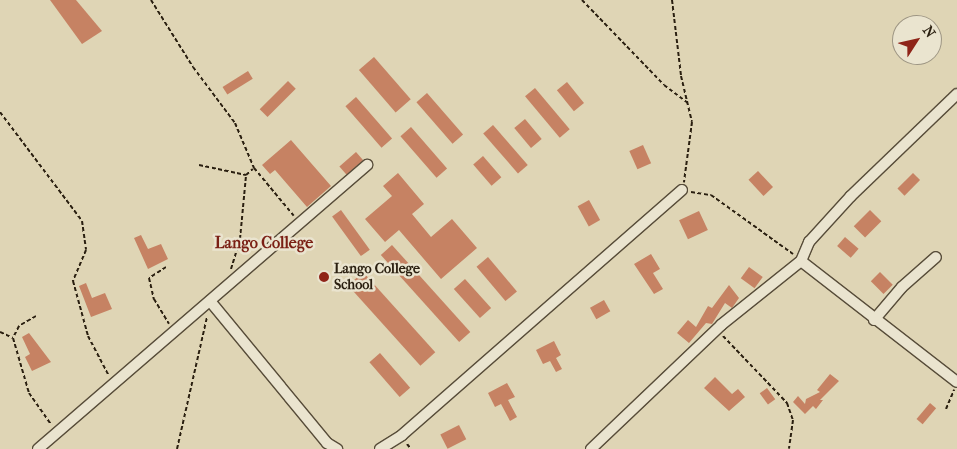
<!DOCTYPE html>
<style>
body{margin:0}
#map{position:relative;width:957px;height:449px;overflow:hidden;background:#dfd5b5;font-family:"IM FELL French Canon",serif}
div>[style]{position:absolute}
.building>*{inset:0;background:#c68263;transform-origin:0 0}
.path>*{height:2px;margin-top:-1px;transform-origin:0;background:repeating-linear-gradient(90deg,#2a1f10 0 4px,transparent 0 6.5px)}
.roads{filter:drop-shadow(1px 0 #574c39) drop-shadow(-1px 0 #574c39) drop-shadow(0 1px #574c39) drop-shadow(0 -1px #574c39)}
.minor>*{height:10px;margin:-5px;padding:0 5px;transform-origin:5px;border-radius:5px;background:#eae4cf}
.dots>*{width:14px;height:14px;translate:-50% -50%;box-sizing:border-box;border:2px solid #eae4cf;border-radius:50%}
span{translate:-50% -50%;white-space:nowrap;text-align:center;line-height:1.15;-webkit-text-stroke:5px #eae4cf;paint-order:stroke}
.poi-label{font-size:14px;color:#2a1f10;font-weight:700}
.left{translate:0 -50%;text-align:left}
.quarter-label{font-size:16px;color:#7a1f14;font-weight:700}
.north{position:absolute;left:892px;top:15px;width:50px;height:50px;box-sizing:border-box;background:#eae4cf;border:1px solid #9d9583;border-radius:50%;rotate:55deg;font-size:14px;font-weight:700;line-height:20px;text-align:center;color:#2a1f10}
.north::after{content:'';display:block;margin:auto;width:18px;height:22px;background:#8f2418;clip-path:polygon(50% 0,100% 100%,50% 72%,0 100%)}
</style>
<div id="map">
<div class="building">
<i style="clip-path:polygon(50px 0,76px 0,102px 31px,82px 44px)"></i>
<i style="left:374px;top:57px;width:56px;height:20px;rotate:49deg"></i>
<i style="left:248px;top:71px;width:9px;height:30px;rotate:58deg"></i>
<i style="left:288px;top:81px;width:11px;height:40px;rotate:45deg"></i>
<i style="left:567px;top:82px;width:27px;height:13px;rotate:51deg"></i>
<i style="left:535px;top:88px;width:54px;height:13px;rotate:50deg"></i>
<i style="left:427px;top:93px;width:55px;height:14px;rotate:49deg"></i>
<i style="left:356px;top:97px;width:55px;height:14px;rotate:49deg"></i>
<i style="left:525px;top:119px;width:26px;height:14px;rotate:50deg"></i>
<i style="left:493px;top:125px;width:53px;height:13px;rotate:49deg"></i>
<i style="left:411px;top:127px;width:55px;height:14px;rotate:49deg"></i>
<i style="clip-path:polygon(291px 140px,331px 186px,307px 207px,275px 170px,270px 174px,262px 165px)"></i>
<i style="left:643px;top:145px;width:20px;height:15px;rotate:66deg"></i>
<i style="left:356px;top:152px;width:11px;height:22px;rotate:49deg"></i>
<i style="left:483px;top:156px;width:28px;height:13px;rotate:49deg"></i>
<i style="left:758px;top:171px;width:22px;height:13px;rotate:47deg"></i>
<i style="clip-path:polygon(398px 173px,424px 204px,412px 214px,431px 237px,452px 219px,477px 248px,441px 279px,399px 230px,385px 242px,365px 219px,392px 196px,383px 186px)"></i>
<i style="left:913px;top:173px;width:10px;height:22px;rotate:45deg"></i>
<i style="left:589px;top:200px;width:23px;height:13px;rotate:61deg"></i>
<i style="left:341px;top:210px;width:49px;height:11px;rotate:54deg"></i>
<i style="left:870px;top:210px;width:16px;height:23px;rotate:45deg"></i>
<i style="left:699px;top:211px;width:21px;height:22px;rotate:65deg"></i>
<i style="clip-path:polygon(141px 235px,148px 249px,161px 244px,168px 259px,148px 269px,134px 238px)"></i>
<i style="left:845px;top:237px;width:18px;height:12px;rotate:41deg"></i>
<i style="left:392px;top:245px;width:117px;height:15px;rotate:48deg"></i>
<i style="clip-path:polygon(651px 254px,660px 269px,653px 273px,663px 289px,654px 294px,634px 264px)"></i>
<i style="left:488px;top:257px;width:45px;height:15px;rotate:50deg"></i>
<i style="left:749px;top:267px;width:17px;height:14px;rotate:36deg"></i>
<i style="left:363px;top:272px;width:108px;height:20px;rotate:48deg"></i>
<i style="left:880px;top:272px;width:18px;height:13px;rotate:45deg"></i>
<i style="left:465px;top:279px;width:39px;height:15px;rotate:48deg"></i>
<i style="clip-path:polygon(86px 283px,92px 298px,105px 293px,112px 309px,91px 317px,79px 286px)"></i>
<i style="clip-path:polygon(729px 285px,739px 298px,732px 308px,725px 303px,712px 324px,706px 323px,689px 343px,677px 333px,688px 320px,696px 327px,708px 306px,712px 308px)"></i>
<i style="left:604px;top:300px;width:13px;height:16px;rotate:61deg"></i>
<i style="clip-path:polygon(29px 333px,51px 362px,32px 371px,25px 357px,30px 354px,22px 337px)"></i>
<i style="clip-path:polygon(554px 341px,561px 355px,556px 358px,562px 369px,556px 372px,550px 361px,543px 364px,536px 350px)"></i>
<i style="left:380px;top:353px;width:46px;height:14px;rotate:49deg"></i>
<i style="clip-path:polygon(830px 374px,839px 381px,820px 400px,823px 400px,816px 409px,813px 406px,805px 414px,793px 402px,798px 396px,805px 404px,806px 399px,820px 392px,817px 390px)"></i>
<i style="clip-path:polygon(715px 377px,732px 394px,738px 389px,745px 397px,729px 411px,704px 388px)"></i>
<i style="clip-path:polygon(507px 383px,515px 397px,508px 400px,517px 417px,510px 421px,501px 404px,495px 407px,488px 393px)"></i>
<i style="left:767px;top:388px;width:14px;height:9px;rotate:54deg"></i>
<i style="left:930px;top:403px;width:8px;height:21px;rotate:40deg"></i>
<i style="left:459px;top:425px;width:16px;height:21px;rotate:63deg"></i>
</div>
<div class="path">
<i style="left:151px;top:0;width:79px;rotate:57.9deg"></i>
<i style="left:193px;top:67px;width:70px;rotate:53.1deg"></i>
<i style="left:235px;top:123px;width:49px;rotate:67.1deg"></i>
<i style="left:254px;top:168px;width:62px;rotate:50.2deg"></i>
<i style="left:582px;top:0;width:118px;rotate:46deg"></i>
<i style="left:664px;top:85px;width:30px;rotate:37deg"></i>
<i style="left:672px;top:0;width:77px;rotate:83.2deg"></i>
<i style="left:681px;top:76px;width:47px;rotate:76.6deg"></i>
<i style="left:692px;top:122px;width:61px;rotate:97.6deg"></i>
<i style="left:0;top:112px;width:136px;rotate:53deg"></i>
<i style="left:82px;top:221px;width:29px;rotate:82deg"></i>
<i style="left:86px;top:250px;width:34px;rotate:113deg"></i>
<i style="left:73px;top:281px;width:57px;rotate:74.7deg"></i>
<i style="left:88px;top:336px;width:45px;rotate:62.3deg"></i>
<i style="left:199px;top:165px;width:48px;rotate:12deg"></i>
<i style="left:246px;top:175px;width:9px;rotate:-41deg"></i>
<i style="left:691px;top:192px;width:20px;rotate:9deg"></i>
<i style="left:711px;top:195px;width:101px;rotate:35.7deg"></i>
<i style="left:166px;top:267px;width:20px;rotate:147deg"></i>
<i style="left:149px;top:278px;width:22px;rotate:77deg"></i>
<i style="left:154px;top:299px;width:29px;rotate:59deg"></i>
<i style="left:231px;top:269px;width:31px;rotate:-73deg"></i>
<i style="left:240px;top:239px;width:64px;rotate:-84.6deg"></i>
<i style="left:36px;top:316px;width:20px;rotate:150deg"></i>
<i style="left:19px;top:326px;width:13px;rotate:117deg"></i>
<i style="left:13px;top:338px;width:57px;rotate:73.8deg"></i>
<i style="left:29px;top:393px;width:39px;rotate:55deg"></i>
<i style="left:0;top:332px;width:14px;rotate:25deg"></i>
<i style="left:723px;top:336px;width:93px;rotate:46.3deg"></i>
<i style="left:787px;top:403px;width:18px;rotate:71deg"></i>
<i style="left:793px;top:420px;width:29px;rotate:98deg"></i>
<i style="left:946px;top:409px;width:21px;rotate:-67deg"></i>
<i style="left:407px;top:444px;width:6px;rotate:51deg"></i>
<i style="left:177px;top:449px;width:135px;rotate:-77.2deg"></i>
</div>
<div class="roads">
<div class="minor">
<i style="left:801px;top:261px;width:197px;rotate:37.8deg"></i>
<i style="left:210px;top:301px;width:184px;rotate:50.5deg"></i>
<i style="left:327px;top:443px;width:12px;rotate:31deg"></i>
<i style="left:874px;top:320px;width:43px;rotate:-49.7deg"></i>
<i style="left:902px;top:287px;width:45px;rotate:-41.4deg"></i>
<i style="left:38px;top:449px;width:435px;rotate:-40.8deg"></i>
<i style="left:380px;top:449px;width:26px;rotate:-32deg"></i>
<i style="left:402px;top:435px;width:372px;rotate:-41.2deg"></i>
<i style="left:591px;top:449px;width:180px;rotate:-43.6deg"></i>
<i style="left:721px;top:325px;width:102px;rotate:-38.7deg"></i>
<i style="left:801px;top:261px;width:21px;rotate:-67deg"></i>
<i style="left:809px;top:242px;width:62px;rotate:-47.6deg"></i>
<i style="left:851px;top:196px;width:147px;rotate:-43.9deg"></i>
</div>
</div>
<div class="dots">
<i style="left:324px;top:277px;background:#8f2418"></i>
</div>
<div class="poi-label">
<span class="left" style="left:334px;top:277px">Lango College<br>School</span>
</div>
<div class="quarter-label">
<span style="left:264px;top:243px">Lango College</span>
</div>
<div class="north">N</div>
</div>
